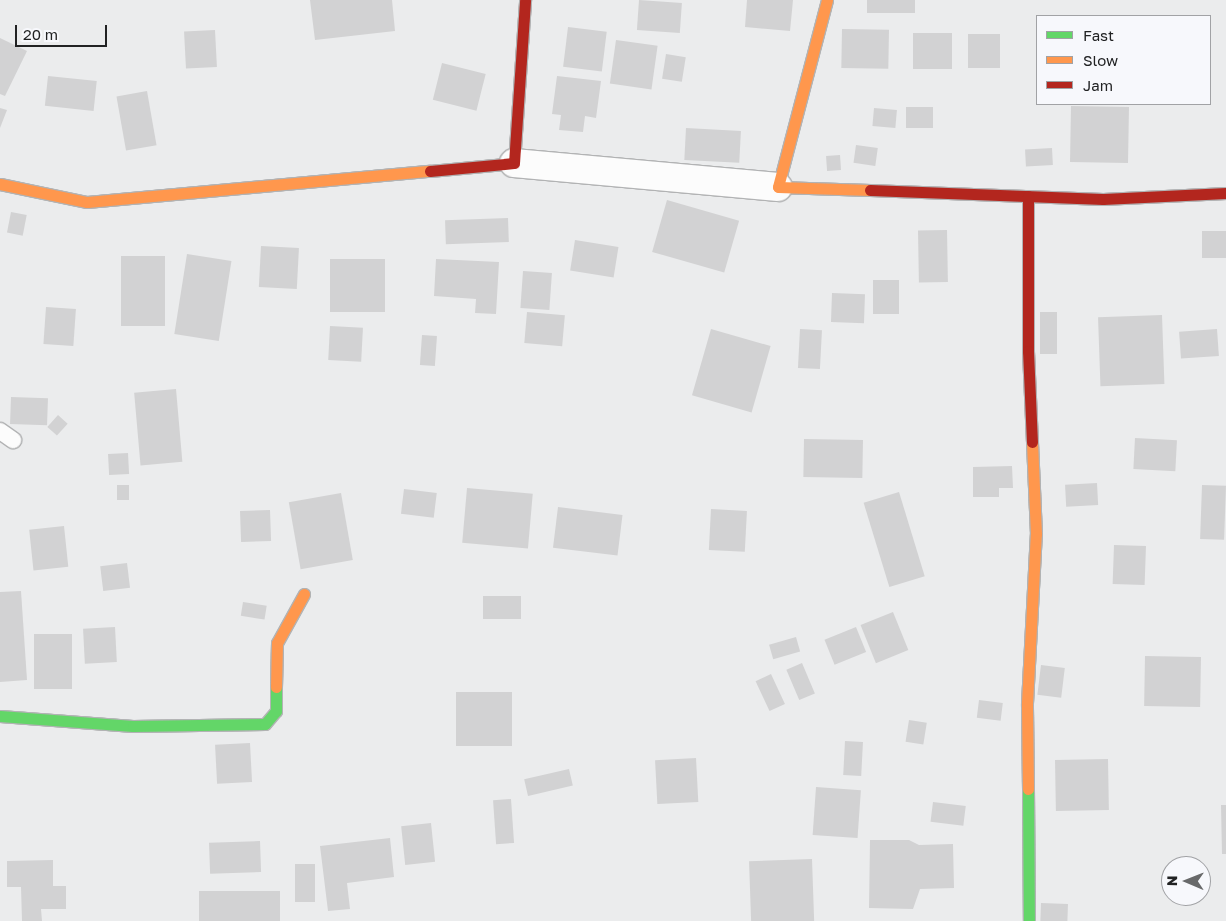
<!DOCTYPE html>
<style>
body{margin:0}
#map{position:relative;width:1226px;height:921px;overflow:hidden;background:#ebeced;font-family:"Golos Text",sans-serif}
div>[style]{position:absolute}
.building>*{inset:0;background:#d2d2d3;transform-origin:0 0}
.roads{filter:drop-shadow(1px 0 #b2b3b4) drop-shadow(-1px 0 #b2b3b4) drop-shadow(0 1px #b2b3b4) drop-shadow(0 -1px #b2b3b4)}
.lane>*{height:16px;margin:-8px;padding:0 8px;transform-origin:8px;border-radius:8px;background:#fcfcfc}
.street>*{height:28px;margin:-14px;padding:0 14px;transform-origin:14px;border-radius:14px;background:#fcfcfc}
.fast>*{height:11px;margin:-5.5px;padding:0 5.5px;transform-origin:5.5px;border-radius:5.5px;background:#63d668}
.slow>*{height:11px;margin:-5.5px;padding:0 5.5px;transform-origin:5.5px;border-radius:5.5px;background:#ff974d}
.jam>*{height:11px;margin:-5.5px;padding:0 5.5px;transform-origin:5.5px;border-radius:5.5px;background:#b3261e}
span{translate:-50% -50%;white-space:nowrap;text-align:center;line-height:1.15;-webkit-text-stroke:5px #f7f8fc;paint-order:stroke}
.legend{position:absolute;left:1036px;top:15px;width:175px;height:90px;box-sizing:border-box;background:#f7f8fc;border:1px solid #a1a2a5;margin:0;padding:6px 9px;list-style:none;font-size:15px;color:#212223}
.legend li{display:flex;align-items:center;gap:10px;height:25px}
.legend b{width:25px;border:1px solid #a1a2a5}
.north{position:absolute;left:1161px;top:856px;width:50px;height:50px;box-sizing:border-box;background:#f7f8fc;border:1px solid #a1a2a5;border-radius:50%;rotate:271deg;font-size:14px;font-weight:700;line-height:20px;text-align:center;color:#212223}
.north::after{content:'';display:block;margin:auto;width:18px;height:22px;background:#68696a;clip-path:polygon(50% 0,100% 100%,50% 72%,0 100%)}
.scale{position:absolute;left:15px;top:25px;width:92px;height:22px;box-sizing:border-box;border:2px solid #212223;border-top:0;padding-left:6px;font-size:15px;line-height:18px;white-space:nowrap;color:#212223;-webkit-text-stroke:4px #f7f8fc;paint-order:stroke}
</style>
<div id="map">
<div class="building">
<i style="clip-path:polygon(310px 0,392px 0,395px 31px,315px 40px)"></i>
<i style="left:639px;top:0;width:43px;height:30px;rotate:4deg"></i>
<i style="clip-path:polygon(747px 0,793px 0,790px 31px,745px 27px)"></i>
<i style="left:867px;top:0;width:48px;height:13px"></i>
<i style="left:568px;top:27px;width:39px;height:40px;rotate:7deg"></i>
<i style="left:842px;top:29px;width:47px;height:39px;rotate:1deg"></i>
<i style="left:215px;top:30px;width:37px;height:31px;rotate:87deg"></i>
<i style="left:952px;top:33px;width:36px;height:39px;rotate:90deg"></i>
<i style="left:968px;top:34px;width:32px;height:34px"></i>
<i style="clip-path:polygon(0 38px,27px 51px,5px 96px,0 94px)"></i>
<i style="left:616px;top:40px;width:42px;height:44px;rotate:8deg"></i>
<i style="left:666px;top:54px;width:20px;height:25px;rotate:9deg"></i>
<i style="left:442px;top:63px;width:45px;height:38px;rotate:14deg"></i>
<i style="left:48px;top:76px;width:49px;height:30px;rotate:6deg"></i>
<i style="clip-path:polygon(557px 76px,601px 81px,596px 118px,585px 116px,583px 132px,559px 130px,561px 115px,552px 114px)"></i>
<i style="left:147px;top:91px;width:55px;height:31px;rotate:80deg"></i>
<i style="left:1071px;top:106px;width:58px;height:56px;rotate:1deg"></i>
<i style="left:933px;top:107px;width:21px;height:27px;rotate:90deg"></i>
<i style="clip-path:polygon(0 108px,7px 110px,0 128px)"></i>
<i style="left:874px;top:108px;width:23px;height:18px;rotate:5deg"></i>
<i style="left:686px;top:128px;width:55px;height:32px;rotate:3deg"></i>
<i style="left:856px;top:145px;width:22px;height:18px;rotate:8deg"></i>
<i style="left:1052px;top:148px;width:17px;height:27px;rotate:87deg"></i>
<i style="left:840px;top:155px;width:15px;height:14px;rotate:86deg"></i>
<i style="left:667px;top:200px;width:75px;height:54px;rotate:16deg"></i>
<i style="left:11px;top:212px;width:16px;height:21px;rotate:11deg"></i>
<i style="left:508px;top:218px;width:24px;height:63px;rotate:88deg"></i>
<i style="left:947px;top:230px;width:52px;height:29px;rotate:89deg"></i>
<i style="left:1226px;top:231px;width:27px;height:24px;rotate:90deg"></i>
<i style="left:575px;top:240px;width:44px;height:31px;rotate:9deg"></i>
<i style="left:261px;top:246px;width:38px;height:41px;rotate:3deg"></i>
<i style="left:187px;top:254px;width:45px;height:81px;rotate:9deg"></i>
<i style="left:121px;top:256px;width:44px;height:70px"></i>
<i style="left:330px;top:259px;width:55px;height:53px"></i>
<i style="clip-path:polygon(436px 259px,499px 262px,496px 314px,475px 313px,476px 299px,434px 296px)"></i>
<i style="left:523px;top:271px;width:29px;height:37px;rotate:4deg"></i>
<i style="left:873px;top:280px;width:26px;height:34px"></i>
<i style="left:832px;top:293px;width:33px;height:29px;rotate:2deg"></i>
<i style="left:46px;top:307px;width:30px;height:37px;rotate:4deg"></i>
<i style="left:527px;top:312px;width:38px;height:31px;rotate:5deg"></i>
<i style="left:1040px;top:312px;width:17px;height:42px"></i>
<i style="left:1162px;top:315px;width:69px;height:64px;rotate:88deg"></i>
<i style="left:330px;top:326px;width:33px;height:34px;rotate:3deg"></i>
<i style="left:711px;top:329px;width:62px;height:69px;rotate:16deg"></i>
<i style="left:800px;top:329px;width:22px;height:39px;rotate:3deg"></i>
<i style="left:1217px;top:329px;width:27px;height:38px;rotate:86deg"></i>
<i style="left:422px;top:335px;width:15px;height:30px;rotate:4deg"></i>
<i style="left:176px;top:389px;width:73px;height:42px;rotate:85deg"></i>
<i style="left:11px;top:397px;width:37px;height:27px;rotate:2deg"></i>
<i style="left:58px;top:415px;width:13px;height:16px;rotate:42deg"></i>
<i style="left:1135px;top:438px;width:42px;height:31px;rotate:3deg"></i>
<i style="left:804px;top:439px;width:59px;height:38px;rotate:1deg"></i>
<i style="left:128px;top:453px;width:21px;height:20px;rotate:87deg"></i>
<i style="clip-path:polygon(1012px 466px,1013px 488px,999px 488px,999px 497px,973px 497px,973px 467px)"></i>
<i style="left:1097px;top:483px;width:22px;height:32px;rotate:87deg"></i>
<i style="left:117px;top:485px;width:12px;height:15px"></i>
<i style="left:1202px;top:485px;width:24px;height:54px;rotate:2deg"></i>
<i style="left:467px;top:488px;width:66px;height:55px;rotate:5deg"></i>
<i style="left:404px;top:489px;width:33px;height:25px;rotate:7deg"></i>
<i style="left:899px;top:492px;width:88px;height:37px;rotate:73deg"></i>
<i style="left:341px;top:493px;width:68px;height:53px;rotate:80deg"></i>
<i style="left:558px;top:507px;width:65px;height:41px;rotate:7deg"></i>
<i style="left:711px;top:509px;width:36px;height:41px;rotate:3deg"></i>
<i style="left:270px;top:510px;width:31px;height:30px;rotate:88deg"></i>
<i style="left:64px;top:526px;width:41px;height:35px;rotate:84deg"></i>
<i style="left:1114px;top:545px;width:32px;height:39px;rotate:2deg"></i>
<i style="left:127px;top:563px;width:25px;height:27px;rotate:83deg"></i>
<i style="clip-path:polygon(21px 591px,27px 680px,0 682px,0 592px)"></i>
<i style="left:483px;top:596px;width:38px;height:23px"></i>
<i style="left:243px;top:602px;width:24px;height:14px;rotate:9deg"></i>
<i style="left:893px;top:612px;width:41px;height:35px;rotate:68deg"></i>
<i style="left:115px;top:627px;width:35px;height:32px;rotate:87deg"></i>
<i style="left:856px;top:627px;width:27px;height:34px;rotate:68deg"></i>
<i style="left:34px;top:634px;width:38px;height:55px"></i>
<i style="left:796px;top:637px;width:15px;height:28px;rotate:74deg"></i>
<i style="left:1145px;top:656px;width:56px;height:50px;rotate:1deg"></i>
<i style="left:802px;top:663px;width:33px;height:17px;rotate:67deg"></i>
<i style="left:1041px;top:665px;width:24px;height:30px;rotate:7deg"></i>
<i style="left:771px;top:674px;width:33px;height:17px;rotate:65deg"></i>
<i style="left:456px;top:692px;width:56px;height:54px"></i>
<i style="left:979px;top:700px;width:24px;height:18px;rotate:7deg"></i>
<i style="left:909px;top:720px;width:18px;height:22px;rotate:9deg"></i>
<i style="left:845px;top:741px;width:18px;height:34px;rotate:3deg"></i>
<i style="left:250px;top:743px;width:39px;height:35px;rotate:87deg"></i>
<i style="left:696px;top:758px;width:44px;height:41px;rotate:87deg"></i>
<i style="left:1108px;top:759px;width:51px;height:53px;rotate:89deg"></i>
<i style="left:569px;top:769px;width:17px;height:46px;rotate:77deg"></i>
<i style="left:816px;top:787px;width:45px;height:48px;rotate:4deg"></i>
<i style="left:511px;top:799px;width:44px;height:18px;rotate:86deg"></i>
<i style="left:933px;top:802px;width:33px;height:20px;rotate:7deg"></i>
<i style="clip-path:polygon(1221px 805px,1226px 805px,1226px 854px,1222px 854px)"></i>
<i style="left:431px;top:823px;width:39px;height:30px;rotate:84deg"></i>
<i style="clip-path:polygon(390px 838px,394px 877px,347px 883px,350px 909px,328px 911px,320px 846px)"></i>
<i style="clip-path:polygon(870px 840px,909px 840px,919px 845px,953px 844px,954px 888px,920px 889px,913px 909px,869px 908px)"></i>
<i style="left:260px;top:841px;width:31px;height:51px;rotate:88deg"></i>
<i style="left:812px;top:859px;width:62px;height:63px;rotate:88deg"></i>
<i style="clip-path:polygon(53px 860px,53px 886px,66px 886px,66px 909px,41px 909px,42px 921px,22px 921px,21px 887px,7px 887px,7px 861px)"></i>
<i style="left:295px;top:864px;width:20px;height:38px"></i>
<i style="left:280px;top:891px;width:30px;height:81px;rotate:90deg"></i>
<i style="left:1041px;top:903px;width:27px;height:18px;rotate:2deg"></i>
</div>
<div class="roads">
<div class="lane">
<i style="left:0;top:431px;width:16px;rotate:35deg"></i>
</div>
<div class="street">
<i style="left:514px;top:163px;width:265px;rotate:5.2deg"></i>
</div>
<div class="fast">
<i style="left:0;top:716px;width:133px;rotate:4.3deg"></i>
<i style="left:133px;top:726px;width:132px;rotate:-0.9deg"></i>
<i style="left:265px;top:724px;width:17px;rotate:-50deg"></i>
<i style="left:276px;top:711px;width:24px;rotate:-90deg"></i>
<i style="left:1028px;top:789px;width:132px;rotate:89.6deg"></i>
</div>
<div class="slow">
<i style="left:827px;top:0;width:193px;rotate:104.7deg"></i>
<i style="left:778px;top:187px;width:92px;rotate:1.9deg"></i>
<i style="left:0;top:184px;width:89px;rotate:11.7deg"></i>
<i style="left:87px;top:202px;width:344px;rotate:-5.2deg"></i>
<i style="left:276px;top:687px;width:44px;rotate:-88.7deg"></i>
<i style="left:277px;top:643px;width:56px;rotate:-61.1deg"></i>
<i style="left:1028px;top:789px;width:86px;rotate:-90.7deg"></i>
<i style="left:1027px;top:703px;width:169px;rotate:-87deg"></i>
<i style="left:1036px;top:534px;width:92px;rotate:-92.5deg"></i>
</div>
<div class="jam">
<i style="left:430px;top:171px;width:84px;rotate:-5.4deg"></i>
<i style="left:514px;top:163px;width:163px;rotate:-86.1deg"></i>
<i style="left:870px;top:190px;width:233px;rotate:2.2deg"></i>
<i style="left:1103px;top:199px;width:123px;rotate:-2.8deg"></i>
<i style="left:1028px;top:196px;width:155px;rotate:90deg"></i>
<i style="left:1028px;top:351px;width:91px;rotate:87.5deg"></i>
</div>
</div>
<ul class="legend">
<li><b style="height:6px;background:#63d668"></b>Fast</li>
<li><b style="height:6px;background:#ff974d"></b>Slow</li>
<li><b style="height:6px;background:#b3261e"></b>Jam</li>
</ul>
<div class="north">N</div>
<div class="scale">20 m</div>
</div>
